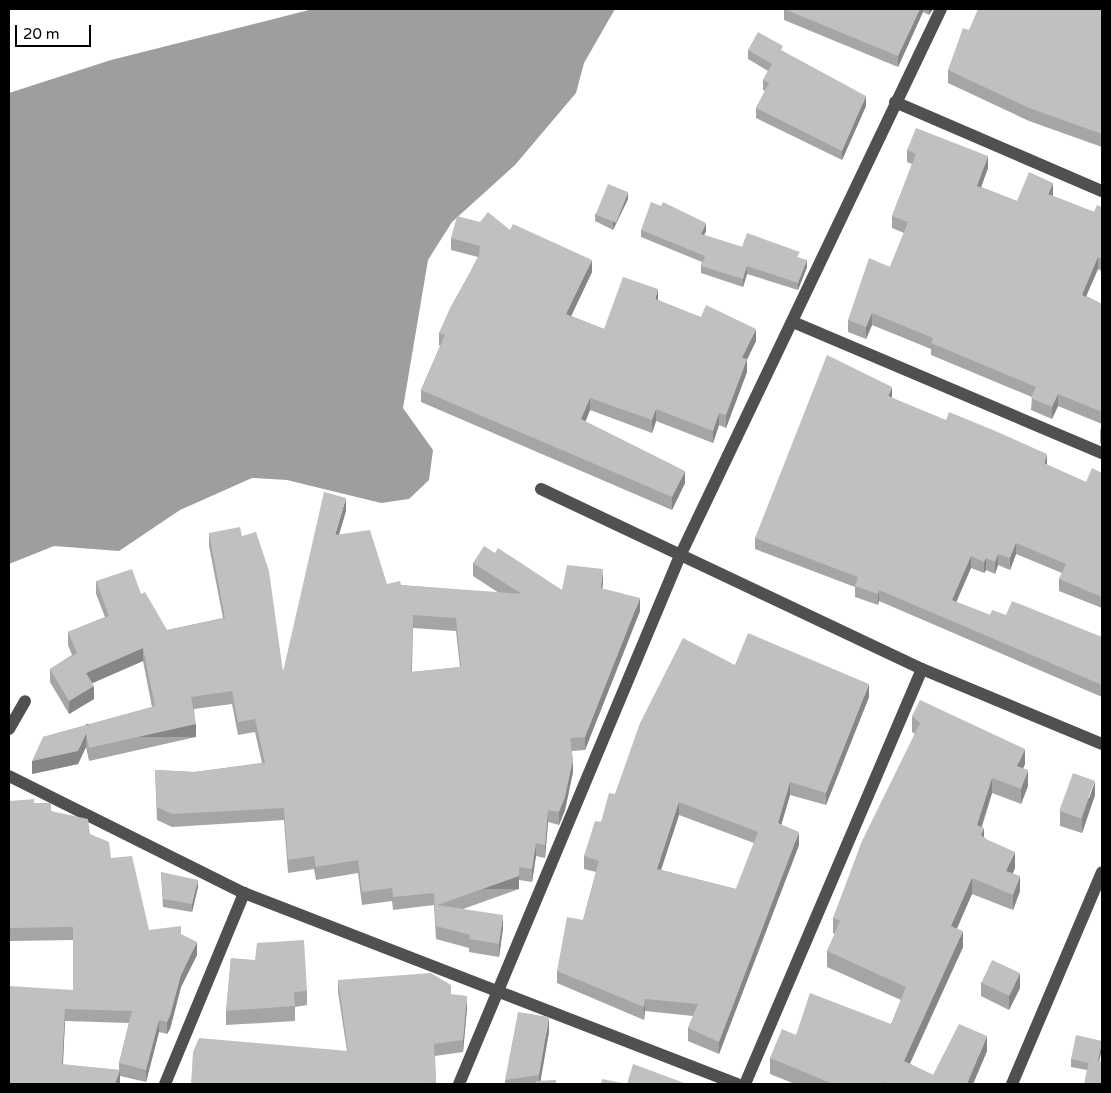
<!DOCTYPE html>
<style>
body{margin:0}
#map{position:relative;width:1111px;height:1093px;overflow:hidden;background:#fff;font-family:"Varela Round",sans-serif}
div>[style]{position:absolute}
.water>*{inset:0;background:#9e9e9e}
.minor>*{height:12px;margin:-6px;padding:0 6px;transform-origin:6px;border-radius:6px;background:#505050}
.wall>*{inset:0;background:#a5a5a5}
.shaded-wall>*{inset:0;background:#868686;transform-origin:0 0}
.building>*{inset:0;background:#c0c0c0;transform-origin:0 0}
span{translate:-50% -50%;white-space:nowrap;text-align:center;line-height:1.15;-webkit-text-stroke:4.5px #fff;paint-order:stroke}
.frame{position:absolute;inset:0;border:10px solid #000;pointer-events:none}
.scale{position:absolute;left:15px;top:25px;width:76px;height:22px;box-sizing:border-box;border:2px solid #000;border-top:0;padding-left:6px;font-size:15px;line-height:18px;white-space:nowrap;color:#000;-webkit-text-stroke:4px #fff;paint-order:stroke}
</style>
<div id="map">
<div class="water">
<i style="clip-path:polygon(313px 9px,615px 9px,584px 63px,576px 93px,515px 165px,452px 222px,428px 260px,403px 408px,433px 450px,429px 480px,409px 499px,381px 503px,287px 480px,252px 478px,180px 510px,119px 551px,54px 546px,9px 564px,9px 93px,111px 60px)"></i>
</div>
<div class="minor">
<i style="left:895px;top:102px;width:225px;rotate:23.3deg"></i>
<i style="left:793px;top:322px;width:336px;rotate:23deg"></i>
<i style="left:541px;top:489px;width:421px;rotate:25.3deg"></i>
<i style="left:922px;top:669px;width:195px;rotate:22.6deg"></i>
<i style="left:9px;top:729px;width:32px;rotate:-60deg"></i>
<i style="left:9px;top:776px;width:263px;rotate:26.5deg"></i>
<i style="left:244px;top:893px;width:529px;rotate:21.18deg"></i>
<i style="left:165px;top:1084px;width:207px;rotate:-67.5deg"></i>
<i style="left:459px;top:1084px;width:570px;rotate:-67.3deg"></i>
<i style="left:679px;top:558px;width:608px;rotate:-64.49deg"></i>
<i style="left:745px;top:1084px;width:451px;rotate:-66.9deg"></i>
<i style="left:1012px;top:1084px;width:230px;rotate:-67deg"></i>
</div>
<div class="wall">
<i style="clip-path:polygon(784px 9px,933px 9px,929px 15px,923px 12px,898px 67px,784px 20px)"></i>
<i style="clip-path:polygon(1102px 9px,1102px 147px,1029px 121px,948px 83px,948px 70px,969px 30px)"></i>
<i style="clip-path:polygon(748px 50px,783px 51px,866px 106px,842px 160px,756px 118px,756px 108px,765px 91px,763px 90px,763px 80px,768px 71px,748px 59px)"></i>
<i style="clip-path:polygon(907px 150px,988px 168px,981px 187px,1017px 201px,1053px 194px,1053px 196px,1094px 212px,1102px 207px,1102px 271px,1098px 269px,1086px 296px,1102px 304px,1102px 424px,1058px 406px,1052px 419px,1031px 410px,1032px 397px,931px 355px,931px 349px,872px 325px,866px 339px,848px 332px,848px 320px,890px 267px,904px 233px,892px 228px,892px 216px,912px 164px,907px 162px)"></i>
<i style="clip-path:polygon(628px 199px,613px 230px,595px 221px,595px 214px)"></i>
<i style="clip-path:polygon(510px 230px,592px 272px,571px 316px,604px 329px,658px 300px,756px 341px,747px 359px,747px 372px,726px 428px,719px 425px,713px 443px,656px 421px,652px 433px,590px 410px,585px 422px,685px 483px,672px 510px,421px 402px,421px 390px,440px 346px,439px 345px,439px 333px,478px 257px,451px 250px,451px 238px)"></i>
<i style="clip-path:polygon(641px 230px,706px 231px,704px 235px,742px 247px,800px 258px,807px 267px,798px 290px,747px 274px,743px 287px,701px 273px,701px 266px,702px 262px,641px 237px)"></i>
<i style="clip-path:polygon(892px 398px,1086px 482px,1102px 473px,1102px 608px,1059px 591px,1059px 579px,1062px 573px,1016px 554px,1010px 570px,998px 565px,995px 574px,986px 570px,984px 573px,971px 568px,956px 602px,990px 615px,1006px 615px,1102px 637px,1102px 697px,879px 601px,878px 605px,855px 597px,855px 587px,755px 549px,755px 538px)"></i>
<i style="clip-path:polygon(1102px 425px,1102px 444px,1100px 443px,1100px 431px)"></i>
<i style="clip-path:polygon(evenodd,346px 511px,339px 534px,387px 584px,499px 593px,473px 576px,473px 563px,495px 553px,562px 590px,603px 582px,602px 589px,640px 611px,585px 750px,572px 751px,573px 772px,565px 810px,559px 825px,548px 822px,545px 858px,536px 856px,532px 882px,519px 880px,519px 889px,463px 909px,503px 928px,499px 957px,469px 952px,469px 948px,436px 939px,434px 905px,393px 910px,392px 901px,362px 905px,358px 873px,316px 880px,314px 869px,288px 873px,284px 820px,172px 827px,157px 820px,155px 770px,194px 772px,262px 763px,255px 732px,238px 735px,232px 704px,194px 709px,196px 737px,89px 761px,86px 747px,78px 764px,32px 774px,43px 737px,152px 707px,143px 661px,92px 683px,94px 699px,69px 714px,50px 682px,50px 669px,72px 655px,68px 645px,68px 632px,105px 617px,96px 594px,96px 581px,141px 594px,167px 630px,223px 618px,209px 546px,209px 533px,242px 536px,283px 672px,346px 511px,413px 628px,456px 631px,460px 667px,412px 672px,413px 628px)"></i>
<i style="clip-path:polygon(evenodd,735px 665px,869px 697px,826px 805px,790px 795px,781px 825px,799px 845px,719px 1054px,688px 1041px,688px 1028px,693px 1016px,645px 1011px,644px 1020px,557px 983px,557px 971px,583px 920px,596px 872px,584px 869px,584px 856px,615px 794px,735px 665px,679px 815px,754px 843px,736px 889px,661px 870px,679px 815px)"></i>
<i style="clip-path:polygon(912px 716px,1025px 764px,1023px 768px,1028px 786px,1021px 804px,992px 793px,982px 827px,984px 837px,1015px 868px,1013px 873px,1020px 891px,1013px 910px,972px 894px,957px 929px,963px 947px,910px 1064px,933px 1075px,987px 1051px,973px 1084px,795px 1084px,770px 1074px,770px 1058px,796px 1035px,891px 1024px,901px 1000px,827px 967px,827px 951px,835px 934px,833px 933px,833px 918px,915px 734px,912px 732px)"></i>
<i style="clip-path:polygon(1095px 795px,1082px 833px,1060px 826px,1060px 811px)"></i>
<i style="clip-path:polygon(evenodd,9px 801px,34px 803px,51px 811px,90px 834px,111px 858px,149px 930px,181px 934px,197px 955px,181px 987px,170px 1029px,167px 1034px,159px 1032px,146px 1082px,120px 1076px,120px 1082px,9px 1084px,73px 990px,73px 940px,9px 941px,9px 801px,65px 1021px,129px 1023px,119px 1063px,119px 1070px,63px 1065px,65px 1021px)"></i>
<i style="clip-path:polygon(161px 872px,198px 887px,192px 912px,163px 907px)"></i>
<i style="clip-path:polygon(231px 958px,307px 991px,307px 1005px,295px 1007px,295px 1021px,226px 1025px,226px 1011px)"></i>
<i style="clip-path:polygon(338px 980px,451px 994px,467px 1008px,463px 1052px,435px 1056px,436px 1084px,191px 1084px,347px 1051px,338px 992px)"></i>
<i style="clip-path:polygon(981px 982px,1020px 988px,1009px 1010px,981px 996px)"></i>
<i style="clip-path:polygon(549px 1032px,540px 1081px,556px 1084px,505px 1084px,505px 1080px)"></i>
<i style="clip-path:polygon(1102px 1048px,1099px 1062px,1087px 1070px,1071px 1067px,1071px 1059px)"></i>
</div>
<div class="shaded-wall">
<i style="clip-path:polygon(920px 9px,923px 9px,923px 12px,898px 67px,898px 56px)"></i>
<i style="clip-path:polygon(929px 9px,933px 9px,929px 15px)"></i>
<i style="clip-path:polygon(866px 96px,866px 106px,842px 160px,842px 151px)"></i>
<i style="clip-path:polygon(988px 156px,988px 168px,977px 198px,977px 186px)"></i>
<i style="clip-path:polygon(1053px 183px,1053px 194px,1048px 206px,1048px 194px)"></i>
<i style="clip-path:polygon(628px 192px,628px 199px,613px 230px,613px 222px)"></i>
<i style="clip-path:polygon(706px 223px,706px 231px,701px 241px,701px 234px)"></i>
<i style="clip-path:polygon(1098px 257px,1098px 269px,1082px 306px,1082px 295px)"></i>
<i style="clip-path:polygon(592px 260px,592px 272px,566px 327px,566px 314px)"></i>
<i style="clip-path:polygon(807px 260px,807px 267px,798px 290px,798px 283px)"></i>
<i style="clip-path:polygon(747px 266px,747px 274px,743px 287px,743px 279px)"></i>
<i style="clip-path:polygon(658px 289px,658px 301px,655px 299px)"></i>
<i style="clip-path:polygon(872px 313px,872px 325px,866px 339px,866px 327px)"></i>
<i style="clip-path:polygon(756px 329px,756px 341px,742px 370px,742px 358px)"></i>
<i style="clip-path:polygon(747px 359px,747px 372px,726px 428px,726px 415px)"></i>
<i style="clip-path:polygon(892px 387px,892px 398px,888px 396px)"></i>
<i style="clip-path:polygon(1058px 394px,1058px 406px,1052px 419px,1052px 407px)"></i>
<i style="clip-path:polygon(590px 398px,590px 410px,581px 432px,581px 419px)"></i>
<i style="clip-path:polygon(656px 409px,656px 421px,652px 433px,652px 420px)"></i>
<i style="clip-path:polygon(719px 413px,719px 425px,713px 443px,713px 431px)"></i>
<i style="clip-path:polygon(1047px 454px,1047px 466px,1044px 463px)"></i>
<i style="clip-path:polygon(685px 471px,685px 483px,672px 510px,672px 497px)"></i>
<i style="clip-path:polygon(346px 498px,346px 511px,335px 548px,335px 535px)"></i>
<i style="clip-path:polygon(1016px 543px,1016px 554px,1010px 570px,1010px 558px)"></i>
<i style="clip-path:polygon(998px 554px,998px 565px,995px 574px,995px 562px)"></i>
<i style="clip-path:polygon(971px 556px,971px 568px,952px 612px,952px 600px)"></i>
<i style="clip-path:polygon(986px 558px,986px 570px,984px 573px,984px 562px)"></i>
<i style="clip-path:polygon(603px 569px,603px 582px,601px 601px,601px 588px)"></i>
<i style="clip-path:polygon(879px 590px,879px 601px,878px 605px,878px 594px)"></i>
<i style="clip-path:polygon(640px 598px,640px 611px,585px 750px,585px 737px)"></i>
<i style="clip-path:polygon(143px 648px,143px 661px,86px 686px,86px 673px)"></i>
<i style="clip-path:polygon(869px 684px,869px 697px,826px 805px,826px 793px)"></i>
<i style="clip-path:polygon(94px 686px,94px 699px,69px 714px,69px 701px)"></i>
<i style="left:196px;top:724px;width:13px;height:110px;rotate:90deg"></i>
<i style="clip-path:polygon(86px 734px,86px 747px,78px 764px,32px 774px,32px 761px)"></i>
<i style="clip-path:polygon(1025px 749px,1025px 764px,1017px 782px,1017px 766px)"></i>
<i style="clip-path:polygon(573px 760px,573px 772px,565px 810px,559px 825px,559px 812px)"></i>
<i style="clip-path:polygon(1028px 770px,1028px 786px,1021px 804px,1021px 789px)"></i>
<i style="clip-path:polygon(992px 778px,992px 793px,977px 840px,977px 825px)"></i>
<i style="clip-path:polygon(1095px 781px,1095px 795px,1082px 833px,1082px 819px)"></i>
<i style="clip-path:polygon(790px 782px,790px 795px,778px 836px,778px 823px)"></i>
<i style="clip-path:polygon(679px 802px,679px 815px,657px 882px,657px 869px)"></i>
<i style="clip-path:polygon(548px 810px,548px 822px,545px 858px,545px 845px)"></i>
<i style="clip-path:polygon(984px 828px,984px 843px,981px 835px)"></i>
<i style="clip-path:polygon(799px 832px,799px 845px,719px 1054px,719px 1042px)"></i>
<i style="clip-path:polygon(536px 843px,536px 856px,532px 882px,532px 869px)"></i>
<i style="clip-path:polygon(1015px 852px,1015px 868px,1006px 886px,1006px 871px)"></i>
<i style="left:519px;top:876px;width:13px;height:87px;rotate:90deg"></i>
<i style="clip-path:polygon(1020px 876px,1020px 891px,1013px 910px,1013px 895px)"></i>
<i style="clip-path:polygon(972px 878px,972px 894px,951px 941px,951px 926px)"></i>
<i style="clip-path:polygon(198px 880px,198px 887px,192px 912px,192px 904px)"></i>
<i style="clip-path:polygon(503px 915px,503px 928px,499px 957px,499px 944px)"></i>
<i style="clip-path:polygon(963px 931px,963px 947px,904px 1076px,904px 1061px)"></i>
<i style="clip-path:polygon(197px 942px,197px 955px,181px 987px,170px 1029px,167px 1034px,167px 1022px,181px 975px)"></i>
<i style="clip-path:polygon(1020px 973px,1020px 988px,1009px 1010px,1009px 995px)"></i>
<i style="clip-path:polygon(467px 996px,467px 1008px,463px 1052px,463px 1040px)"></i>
<i style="clip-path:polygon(645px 999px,645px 1011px,644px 1020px,644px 1007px)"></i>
<i style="clip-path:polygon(65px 1009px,65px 1021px,62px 1077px,62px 1064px)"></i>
<i style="clip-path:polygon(549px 1017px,549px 1032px,540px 1084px,539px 1084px,539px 1075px)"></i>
<i style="clip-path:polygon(159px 1020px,159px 1032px,146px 1082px,146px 1070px)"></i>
<i style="clip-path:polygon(987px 1036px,987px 1051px,973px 1084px,967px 1084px)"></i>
<i style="clip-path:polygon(1102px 1041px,1102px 1048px,1097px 1072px,1097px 1065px)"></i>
<i style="clip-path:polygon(120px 1070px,120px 1084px,115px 1084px)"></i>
</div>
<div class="building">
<i style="clip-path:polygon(784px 9px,920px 9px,898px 56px)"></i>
<i style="clip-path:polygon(978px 9px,1102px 9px,1102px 134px,1029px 108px,948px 70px,963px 28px,969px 30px)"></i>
<i style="clip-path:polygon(758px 32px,783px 46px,781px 50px,866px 96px,842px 151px,756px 108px,769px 83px,763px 80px,772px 64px,748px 50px)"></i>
<i style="clip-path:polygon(916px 128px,988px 156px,977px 186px,1017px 201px,1029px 172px,1053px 183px,1048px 194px,1094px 212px,1097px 205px,1102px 207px,1102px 259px,1098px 257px,1082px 295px,1102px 304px,1102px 412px,1058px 394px,1052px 407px,1031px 398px,1036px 387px,931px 343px,933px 338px,872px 313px,866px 327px,848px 320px,869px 258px,890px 267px,908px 222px,892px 216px,916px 154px,907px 150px)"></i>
<i style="left:608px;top:184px;width:22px;height:33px;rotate:22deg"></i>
<i style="clip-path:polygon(651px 202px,661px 206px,663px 202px,706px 223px,701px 234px,742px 247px,747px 233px,800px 252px,797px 257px,807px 260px,798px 283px,747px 266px,743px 279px,701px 266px,705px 256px,641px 230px)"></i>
<i style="clip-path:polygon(488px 212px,510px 230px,513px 224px,592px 260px,566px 314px,604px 329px,623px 277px,658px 289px,655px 299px,701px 317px,706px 305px,756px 329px,742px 358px,747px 359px,726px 415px,719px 413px,713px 431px,656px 409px,652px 420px,590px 398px,581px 419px,685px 471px,672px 497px,421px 390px,445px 335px,439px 333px,450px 308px,479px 256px,480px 246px,451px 238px,457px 216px,480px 222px)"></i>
<i style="clip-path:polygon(827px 355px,892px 387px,888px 396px,946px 420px,949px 412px,993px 430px,1047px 454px,1044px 463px,1086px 482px,1092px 468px,1102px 473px,1102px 597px,1059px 579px,1066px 564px,1016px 543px,1010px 558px,998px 554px,995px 562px,986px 558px,984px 562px,971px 556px,952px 600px,990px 615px,992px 610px,1006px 615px,1012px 601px,1102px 637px,1102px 685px,879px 590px,878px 594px,855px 586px,858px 577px,755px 538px)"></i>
<i style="clip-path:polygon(evenodd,324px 492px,346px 498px,335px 535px,370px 530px,387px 584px,400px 581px,401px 585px,522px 594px,473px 563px,484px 546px,495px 553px,498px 548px,562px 590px,567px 565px,603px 569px,601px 588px,640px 598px,585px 737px,570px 738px,573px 760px,565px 797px,559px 812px,548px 810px,545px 845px,536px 843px,532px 869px,519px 867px,519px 876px,437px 905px,503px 915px,499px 944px,469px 939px,470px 935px,436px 926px,434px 893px,393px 897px,392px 888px,362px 892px,358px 860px,316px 867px,314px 856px,288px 860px,284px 808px,172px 814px,157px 807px,155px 770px,194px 772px,265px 763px,255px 719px,238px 722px,232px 691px,191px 697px,196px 724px,89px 748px,86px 734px,78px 751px,32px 761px,43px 737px,155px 706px,143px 648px,86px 673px,94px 686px,69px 701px,50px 669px,77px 653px,68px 632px,109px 616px,96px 581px,132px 569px,141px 594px,145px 592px,167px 630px,225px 618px,209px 533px,240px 527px,242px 536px,256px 532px,269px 571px,283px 672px,324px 492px,413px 615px,456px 618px,461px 667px,411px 672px,413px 615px)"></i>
<i style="clip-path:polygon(evenodd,748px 633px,869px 684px,826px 793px,790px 782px,778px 823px,799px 832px,719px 1042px,688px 1028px,698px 1004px,645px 999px,644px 1007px,557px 971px,567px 917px,583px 920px,599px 861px,584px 856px,595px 821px,601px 822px,609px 793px,615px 794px,640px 723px,683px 638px,735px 665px,748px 633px,679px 802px,758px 832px,736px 889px,657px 869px,679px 802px)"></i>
<i style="clip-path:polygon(920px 700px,1025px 749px,1017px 766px,1028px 770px,1021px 789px,992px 778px,977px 825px,984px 828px,981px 835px,986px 839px,1015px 852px,1006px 871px,1020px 876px,1013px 895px,972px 878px,951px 926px,963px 931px,904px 1061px,933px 1075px,959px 1024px,987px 1036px,967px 1084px,889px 1084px,884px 1082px,883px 1084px,833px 1084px,770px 1058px,782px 1029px,796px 1035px,810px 993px,891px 1024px,906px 987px,827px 951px,840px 921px,833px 918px,862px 841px,920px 723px,912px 716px)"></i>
<i style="left:1073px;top:773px;width:23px;height:40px;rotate:20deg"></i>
<i style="clip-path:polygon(34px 799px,34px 803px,51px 803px,51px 811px,88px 819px,90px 834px,109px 842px,111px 858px,132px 856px,149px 930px,181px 926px,181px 934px,197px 942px,181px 975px,170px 1016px,167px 1022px,159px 1020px,146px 1070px,119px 1063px,132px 1011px,65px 1009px,62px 1064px,120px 1070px,115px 1084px,9px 1084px,9px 986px,73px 990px,73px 927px,9px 928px,9px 929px,9px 801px)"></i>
<i style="clip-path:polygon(161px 872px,198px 880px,192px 904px,163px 899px)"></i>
<i style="clip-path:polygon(304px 940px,307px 991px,294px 992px,295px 1006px,226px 1011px,231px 958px,255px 960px,257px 943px)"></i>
<i style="left:992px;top:960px;width:31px;height:25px;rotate:25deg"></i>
<i style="clip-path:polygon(431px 973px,451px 985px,451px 994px,467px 996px,463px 1040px,434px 1044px,436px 1082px,430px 1083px,430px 1084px,191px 1084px,193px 1052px,199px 1038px,348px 1051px,338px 980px)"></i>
<i style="clip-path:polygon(518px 1012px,549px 1017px,539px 1075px,505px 1080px)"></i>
<i style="clip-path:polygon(1076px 1035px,1102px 1041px,1098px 1062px,1089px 1060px,1088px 1063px,1071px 1059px)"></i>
<i style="clip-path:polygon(1089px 1060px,1102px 1062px,1102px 1084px,1084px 1084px)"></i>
<i style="clip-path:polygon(633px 1064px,687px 1084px,601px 1084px,602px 1079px,627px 1084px)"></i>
<i style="clip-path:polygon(556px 1080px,556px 1084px,536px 1084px,536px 1081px)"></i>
</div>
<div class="frame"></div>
<div class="scale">20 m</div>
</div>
